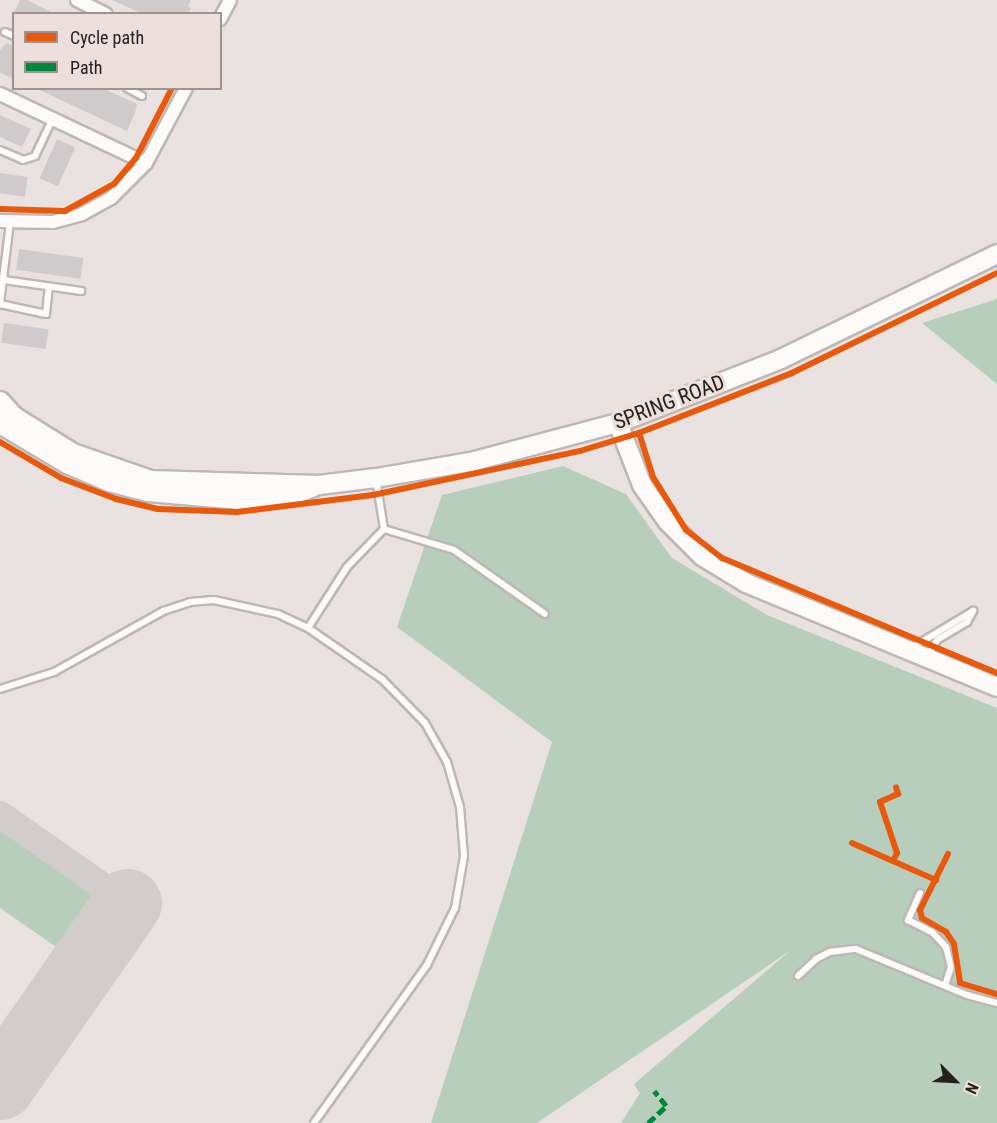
<!DOCTYPE html>
<style>
body{margin:0}
#map{position:relative;width:997px;height:1123px;overflow:hidden;background:#e9e2e0;font-family:"Roboto Condensed",sans-serif}
div>[style]{position:absolute}
.green>*{inset:0;background:#b8cebd}
.taxiway>*{height:27px;margin:-13.5px;padding:0 13.5px;transform-origin:13.5px;border-radius:13.5px;background:#d2cdcc}
.runway>*{height:69px;margin:-34.5px;padding:0 34.5px;transform-origin:34.5px;border-radius:34.5px;background:#d2cdcc}
.building>*{inset:0;background:#cfcacc;transform-origin:0 0}
.roads{filter:drop-shadow(2px 0 #bdb8b6) drop-shadow(-2px 0 #bdb8b6) drop-shadow(0 2px #bdb8b6) drop-shadow(0 -2px #bdb8b6)}
.service>*{height:6px;margin:-3px;padding:0 3px;transform-origin:3px;border-radius:3px;background:#fcfbfa}
.minor>*{height:12px;margin:-6px;padding:0 6px;transform-origin:6px;border-radius:6px;background:#fcfbfa}
.secondary>*{height:18px;margin:-9px;padding:0 9px;transform-origin:9px;border-radius:9px;background:#fcfbfa}
.quiet>*{height:4.5px;margin-top:-2.25px;transform-origin:0;background:repeating-linear-gradient(90deg,#00873e 0 9px,transparent 0 13.5px)}
.cycleway>*{height:6px;margin:-3px;padding:0 3px;transform-origin:3px;border-radius:3px;background:#e8590c}
span{translate:-50% -50%;white-space:nowrap;text-align:center;line-height:1.15;-webkit-text-stroke:6px #ede0dc;paint-order:stroke}
.street-label{font-size:21px;color:#24201e}
.legend{position:absolute;left:12px;top:12px;width:210px;height:78px;box-sizing:border-box;background:#ede0dc;border:2px solid #9d9390;margin:0;padding:8px 10px;list-style:none;font-size:18px;color:#24201e}
.legend li{display:flex;align-items:center;gap:12px;height:30px}
.legend b{width:30px;border:2px solid #9d9390}
.north{position:absolute;left:925px;top:1051px;width:60px;height:60px;-webkit-text-stroke:4px #ede0dc;paint-order:stroke;rotate:114deg;font-size:16px;font-weight:700;line-height:24px;text-align:center;color:#24201e}
.north::after{content:'';display:block;margin:auto;width:21px;height:27px;background:#24201e;clip-path:polygon(50% 0,100% 100%,50% 72%,0 100%)}
</style>
<div id="map">
<div class="green">
<i style="clip-path:polygon(997px 299px,997px 384px,922px 323px)"></i>
<i style="clip-path:polygon(563px 466px,626px 494px,672px 558px,767px 615px,997px 708px,997px 1123px,621px 1123px,640px 1093px,634px 1084px,791px 950px,537px 1123px,431px 1123px,552px 742px,397px 627px,442px 495px)"></i>
<i style="clip-path:polygon(0 826px,87px 886px,93px 895px,92px 914px,65px 953px,0 908px)"></i>
</div>
<div class="taxiway">
<i style="left:0;top:814px;width:155px;rotate:35deg"></i>
</div>
<div class="runway">
<i style="left:0;top:1085px;width:222px;rotate:-55.1deg"></i>
</div>
<div class="building">
<i style="clip-path:polygon(20px 0,27px 0,55px 14px,13px 14px)"></i>
<i style="clip-path:polygon(112px 0,191px 0,188px 6px,191px 8px,188px 14px,143px 14px)"></i>
<i style="clip-path:polygon(7px 43px,14px 46px,14px 79px,0 73px,0 50px)"></i>
<i style="clip-path:polygon(35px 88px,102px 88px,137px 104px,135px 113px,127px 131px)"></i>
<i style="clip-path:polygon(0 115px,31px 129px,22px 147px,0 137px)"></i>
<i style="left:57px;top:139px;width:20px;height:43px;rotate:24deg"></i>
<i style="left:0;top:173px;width:28px;height:20px;rotate:8deg"></i>
<i style="left:19px;top:249px;width:65px;height:21px;rotate:8deg"></i>
<i style="left:4px;top:323px;width:45px;height:20px;rotate:8deg"></i>
</div>
<div class="roads">
<div class="service">
<i style="left:5px;top:32px;width:10px;rotate:24deg"></i>
<i style="left:127px;top:88px;width:17px;rotate:28deg"></i>
<i style="left:0;top:150px;width:25px;rotate:23deg"></i>
<i style="left:23px;top:160px;width:13px;rotate:-18deg"></i>
<i style="left:35px;top:156px;width:42px;rotate:-64.7deg"></i>
<i style="left:10px;top:222px;width:83px;rotate:97deg"></i>
<i style="left:0;top:304px;width:47px;rotate:12.3deg"></i>
<i style="left:46px;top:314px;width:27px;rotate:-84deg"></i>
<i style="left:4px;top:280px;width:78px;rotate:8.1deg"></i>
<i style="left:376px;top:479px;width:51px;rotate:80.9deg"></i>
<i style="left:308px;top:628px;width:72px;rotate:-57.4deg"></i>
<i style="left:347px;top:567px;width:53px;rotate:-45.8deg"></i>
<i style="left:384px;top:529px;width:73px;rotate:16.7deg"></i>
<i style="left:454px;top:550px;width:111px;rotate:35.1deg"></i>
<i style="left:913px;top:647px;width:70px;rotate:-31deg"></i>
<i style="left:928px;top:655px;width:17px;rotate:-59deg"></i>
<i style="left:937px;top:640px;width:35px;rotate:-31deg"></i>
<i style="left:967px;top:622px;width:13px;rotate:-61deg"></i>
<i style="left:0;top:689px;width:57px;rotate:-17.5deg"></i>
<i style="left:54px;top:672px;width:125px;rotate:-29.2deg"></i>
<i style="left:163px;top:611px;width:28px;rotate:-18deg"></i>
<i style="left:190px;top:602px;width:24px;rotate:-5deg"></i>
<i style="left:214px;top:600px;width:66px;rotate:12.3deg"></i>
<i style="left:278px;top:614px;width:33px;rotate:25deg"></i>
<i style="left:308px;top:628px;width:91px;rotate:34.7deg"></i>
<i style="left:383px;top:680px;width:60px;rotate:45.7deg"></i>
<i style="left:425px;top:723px;width:45px;rotate:60.6deg"></i>
<i style="left:447px;top:762px;width:47px;rotate:73.9deg"></i>
<i style="left:460px;top:807px;width:49px;rotate:85.3deg"></i>
<i style="left:464px;top:856px;width:53px;rotate:99.8deg"></i>
<i style="left:455px;top:908px;width:64px;rotate:116.2deg"></i>
<i style="left:427px;top:965px;width:194px;rotate:125.6deg"></i>
<i style="left:920px;top:893px;width:30px;rotate:114deg"></i>
<i style="left:908px;top:920px;width:27px;rotate:27deg"></i>
<i style="left:932px;top:932px;width:21px;rotate:47deg"></i>
<i style="left:946px;top:947px;width:21px;rotate:76deg"></i>
<i style="left:951px;top:967px;width:19px;rotate:108deg"></i>
<i style="left:798px;top:976px;width:25px;rotate:-43deg"></i>
<i style="left:816px;top:959px;width:16px;rotate:-27deg"></i>
<i style="left:830px;top:952px;width:26px;rotate:-7deg"></i>
<i style="left:856px;top:949px;width:120px;rotate:22.5deg"></i>
<i style="left:967px;top:995px;width:31px;rotate:15deg"></i>
</div>
<div class="minor">
<i style="left:77px;top:0;width:32px;rotate:26deg"></i>
<i style="left:220px;top:19px;width:21px;rotate:-62deg"></i>
<i style="left:0;top:94px;width:161px;rotate:25.3deg"></i>
<i style="left:0;top:221px;width:53px;rotate:1.1deg"></i>
<i style="left:53px;top:222px;width:30px;rotate:-15deg"></i>
<i style="left:82px;top:214px;width:33px;rotate:-29deg"></i>
<i style="left:111px;top:198px;width:49px;rotate:-45deg"></i>
<i style="left:146px;top:163px;width:85px;rotate:-61.9deg"></i>
</div>
<div class="secondary">
<i style="left:0;top:401px;width:22px;rotate:47deg"></i>
<i style="left:15px;top:417px;width:68px;rotate:31.8deg"></i>
<i style="left:73px;top:453px;width:83px;rotate:19.1deg"></i>
<i style="left:151px;top:480px;width:168px;rotate:1.7deg"></i>
<i style="left:319px;top:485px;width:57px;rotate:-7deg"></i>
<i style="left:376px;top:478px;width:96px;rotate:-9.6deg"></i>
<i style="left:471px;top:462px;width:152px;rotate:-14.9deg"></i>
<i style="left:618px;top:423px;width:175px;rotate:-21.4deg"></i>
<i style="left:781px;top:359px;width:240px;rotate:-25.9deg"></i>
<i style="left:618px;top:423px;width:66px;rotate:68.8deg"></i>
<i style="left:642px;top:485px;width:45px;rotate:54.9deg"></i>
<i style="left:668px;top:522px;width:48px;rotate:45deg"></i>
<i style="left:702px;top:556px;width:52px;rotate:31.5deg"></i>
<i style="left:746px;top:583px;width:272px;rotate:22.5deg"></i>
<i style="left:0;top:424px;width:78px;rotate:30.8deg"></i>
<i style="left:67px;top:464px;width:46px;rotate:23.2deg"></i>
<i style="left:109px;top:482px;width:40px;rotate:14.4deg"></i>
<i style="left:148px;top:492px;width:92px;rotate:5deg"></i>
<i style="left:240px;top:500px;width:50px;rotate:-4.6deg"></i>
<i style="left:290px;top:496px;width:25px;rotate:-21deg"></i>
</div>
</div>
<div class="quiet">
<i style="left:648px;top:1123px;width:25px;rotate:-43deg"></i>
<i style="left:666px;top:1106px;width:19px;rotate:-129deg"></i>
</div>
<div class="cycleway">
<i style="left:0;top:209px;width:65px;rotate:1.8deg"></i>
<i style="left:65px;top:211px;width:56px;rotate:-28.9deg"></i>
<i style="left:114px;top:184px;width:34px;rotate:-50deg"></i>
<i style="left:136px;top:158px;width:79px;rotate:-62.8deg"></i>
<i style="left:639px;top:433px;width:46px;rotate:72.3deg"></i>
<i style="left:653px;top:477px;width:62px;rotate:58.1deg"></i>
<i style="left:686px;top:530px;width:46px;rotate:37.9deg"></i>
<i style="left:722px;top:558px;width:298px;rotate:22.7deg"></i>
<i style="left:0;top:442px;width:71px;rotate:30.5deg"></i>
<i style="left:61px;top:478px;width:59px;rotate:20.9deg"></i>
<i style="left:116px;top:499px;width:43px;rotate:13.4deg"></i>
<i style="left:158px;top:509px;width:79px;rotate:2.2deg"></i>
<i style="left:237px;top:512px;width:137px;rotate:-7.1deg"></i>
<i style="left:373px;top:495px;width:212px;rotate:-12deg"></i>
<i style="left:580px;top:451px;width:62px;rotate:-17deg"></i>
<i style="left:639px;top:433px;width:164px;rotate:-21.4deg"></i>
<i style="left:792px;top:373px;width:228px;rotate:-26deg"></i>
<i style="left:852px;top:843px;width:92px;rotate:23.8deg"></i>
<i style="left:948px;top:854px;width:63px;rotate:116.6deg"></i>
<i style="left:920px;top:910px;width:8px;rotate:76deg"></i>
<i style="left:922px;top:918px;width:28px;rotate:30deg"></i>
<i style="left:946px;top:932px;width:14px;rotate:56deg"></i>
<i style="left:954px;top:944px;width:39px;rotate:81deg"></i>
<i style="left:960px;top:983px;width:39px;rotate:17deg"></i>
<i style="left:893px;top:861px;width:9px;rotate:-63deg"></i>
<i style="left:897px;top:853px;width:54px;rotate:-108.4deg"></i>
<i style="left:880px;top:802px;width:20px;rotate:-24deg"></i>
<i style="left:898px;top:794px;width:7px;rotate:-106deg"></i>
</div>
<div class="street-label">
<span style="left:669px;top:402px;rotate:-21deg">SPRING ROAD</span>
</div>
<ul class="legend">
<li><b style="height:8px;background:#e8590c"></b>Cycle path</li>
<li><b style="height:8px;background:#00873e"></b>Path</li>
</ul>
<div class="north">N</div>
</div>
